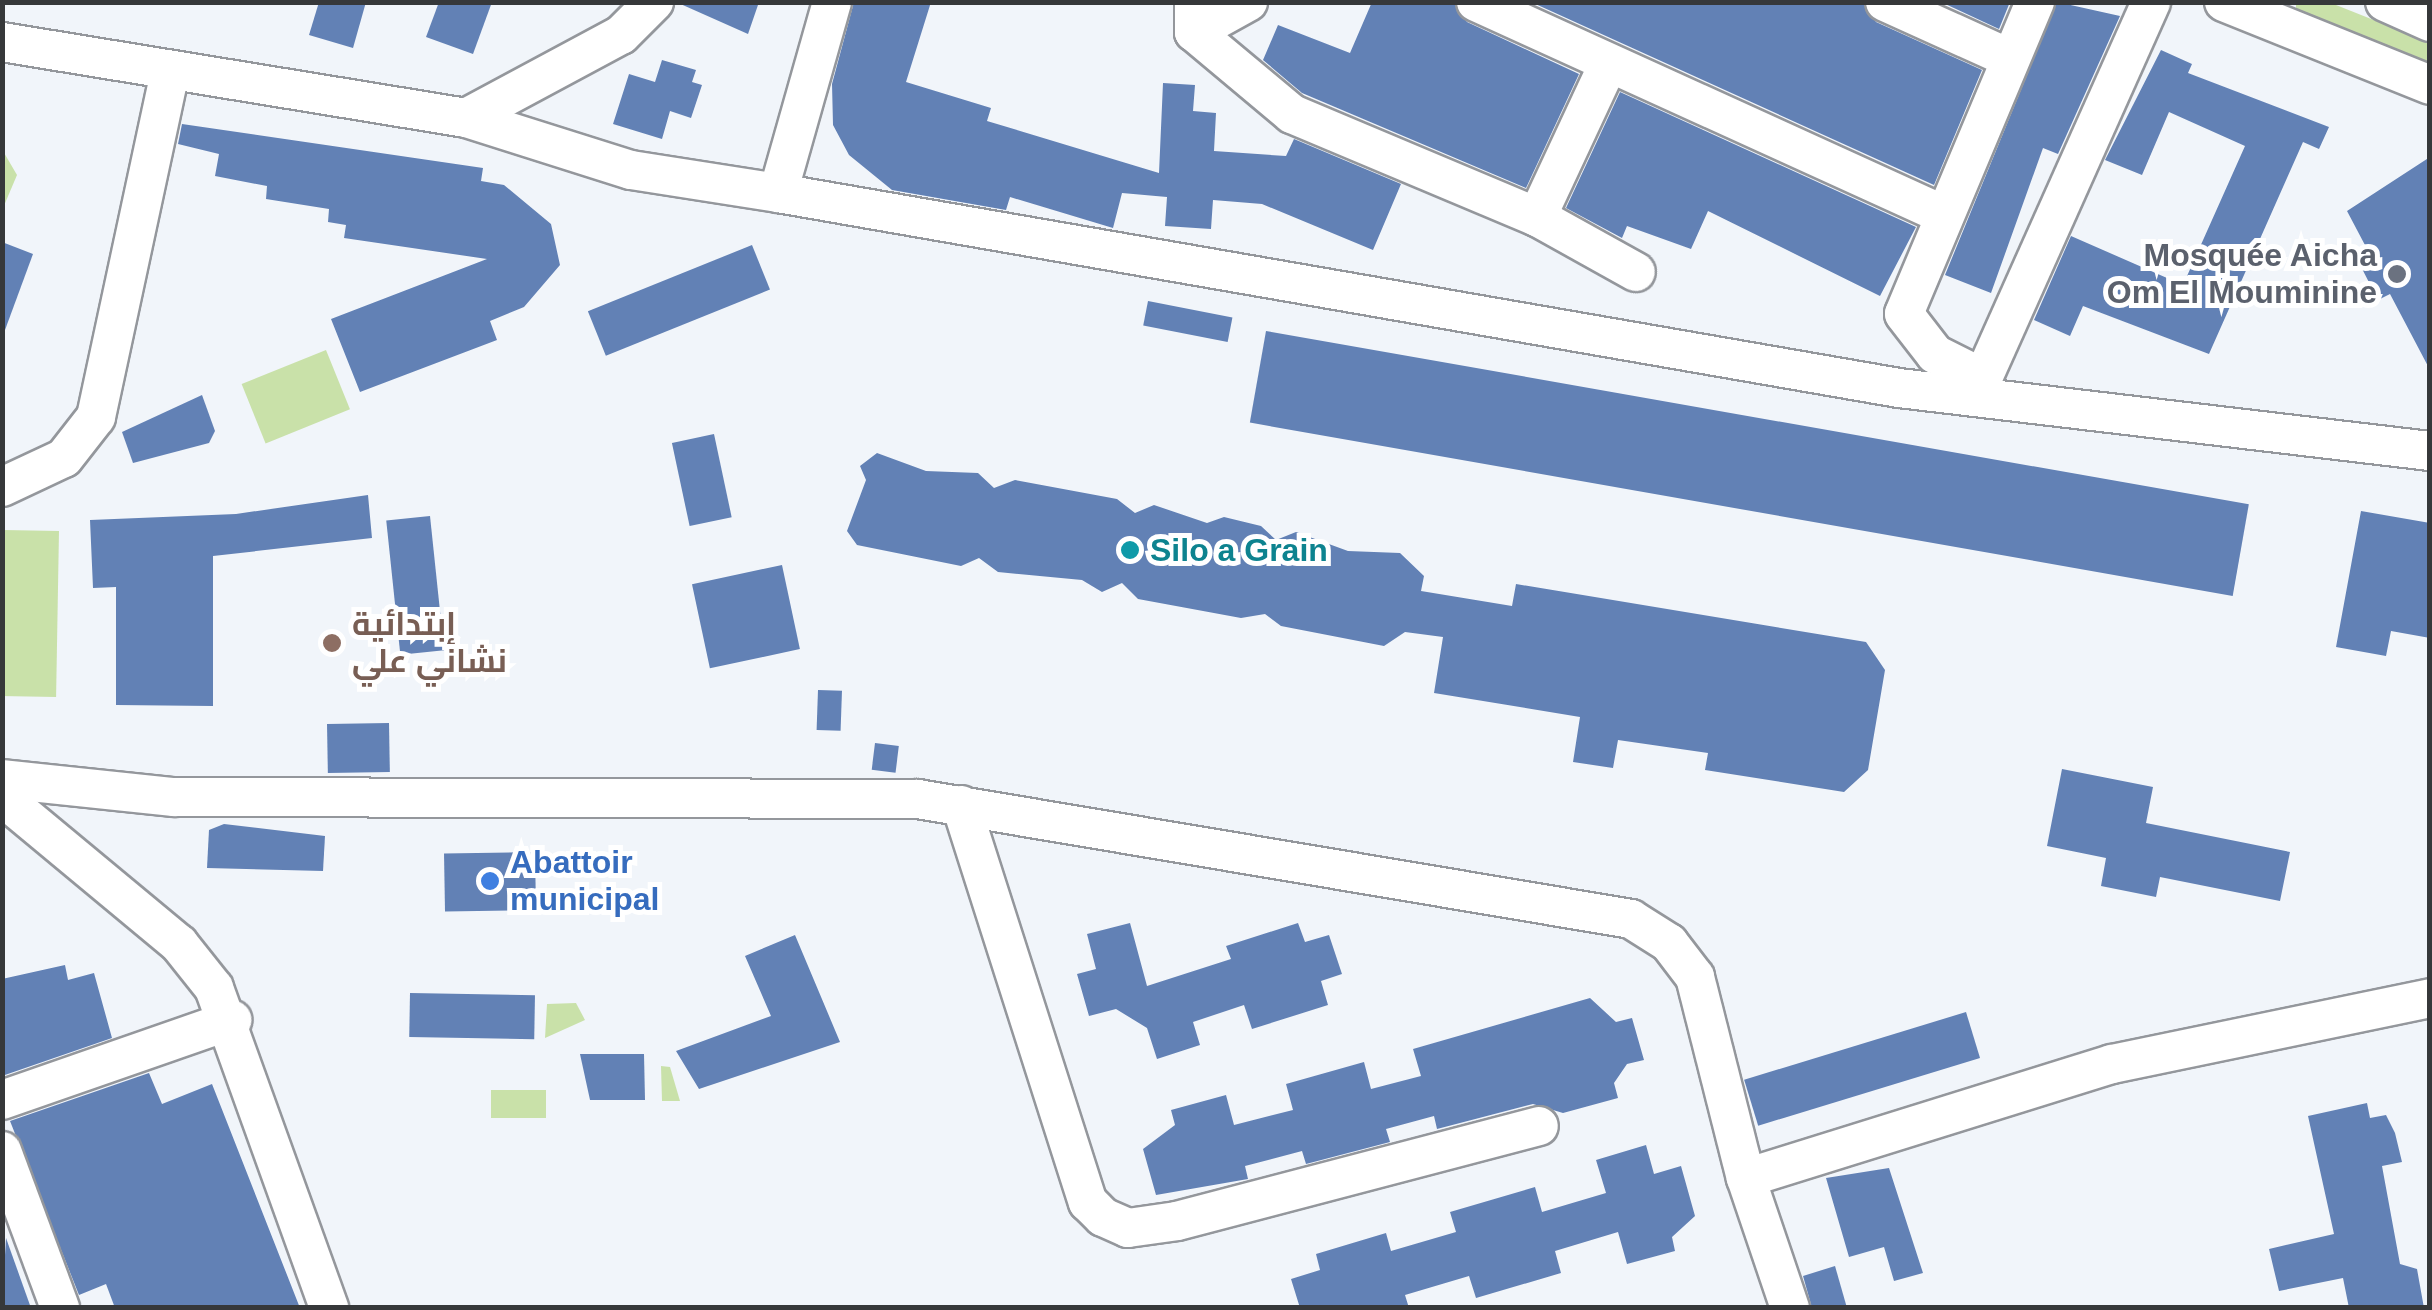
<!DOCTYPE html>
<meta charset="utf-8">
<style>
body{margin:0}
#map{position:relative;width:2432px;height:1310px;overflow:hidden;background:#f1f5fa;font-family:Arial,Cairo,sans-serif}
div>[style]{position:absolute}
.green>*{inset:0;background:#c9e1a9;transform-origin:0 0}
.building>*{inset:0;background:#6281b5;transform-origin:0 0}
.roads{filter:drop-shadow(2px 0 #94979c) drop-shadow(-2px 0 #94979c) drop-shadow(0 2px #94979c) drop-shadow(0 -2px #94979c)}
.minor>*{height:38px;margin:-19px;padding:0 19px;transform-origin:19px;border-radius:19px;background:#fff}
.dots>*{width:28px;height:28px;translate:-50% -50%;box-sizing:border-box;border:5px solid #fff;border-radius:50%}
span{translate:-50% -50%;white-space:nowrap;text-align:center;line-height:1.15;-webkit-text-stroke:10px #fff;paint-order:stroke}
.worship-label{font-size:32px;color:#5b616d;font-weight:700}
.right{translate:-100% -50%;text-align:right}
.culture-label{font-size:32px;color:#0d838f;font-weight:700}
.left{translate:0 -50%;text-align:left}
.education-label{font-size:32px;color:#785e54;font-weight:700}
.shop-label{font-size:32px;color:#366cbe;font-weight:700}
.frame{position:absolute;inset:0;border:5px solid #36383a;pointer-events:none}
</style>
<div id="map">
<div class="green">
<i style="clip-path:polygon(2296px 3px,2331px 3px,2429px 42px,2429px 71px,2296px 11px)"></i>
<i style="clip-path:polygon(3px 151px,17px 175px,3px 208px)"></i>
<i style="left:326px;top:350px;width:64px;height:91px;rotate:68deg"></i>
<i style="left:3px;top:530px;width:56px;height:166px;rotate:1deg"></i>
<i style="clip-path:polygon(576px 1003px,585px 1020px,545px 1038px,547px 1004px)"></i>
<i style="clip-path:polygon(661px 1066px,670px 1067px,680px 1101px,662px 1101px)"></i>
<i style="left:491px;top:1090px;width:55px;height:28px"></i>
</div>
<div class="building">
<i style="clip-path:polygon(319px 2px,366px 2px,353px 48px,309px 35px)"></i>
<i style="clip-path:polygon(439px 2px,492px 2px,473px 54px,426px 37px)"></i>
<i style="clip-path:polygon(676px 2px,759px 2px,748px 34px)"></i>
<i style="clip-path:polygon(854px 2px,931px 2px,906px 82px,991px 108px,987px 121px,1159px 173px,1163px 83px,1195px 85px,1193px 111px,1216px 113px,1214px 151px,1286px 156px,1294px 139px,1401px 184px,1373px 250px,1262px 204px,1213px 200px,1211px 229px,1165px 226px,1167px 197px,1122px 193px,1113px 228px,1010px 197px,1006px 210px,892px 190px,849px 155px,833px 125px,832px 84px)"></i>
<i style="clip-path:polygon(1372px 2px,1454px 2px,1467px 22px,1579px 74px,1526px 188px,1302px 93px,1263px 60px,1278px 25px,1350px 53px)"></i>
<i style="clip-path:polygon(1531px 2px,1863px 2px,1876px 22px,1982px 70px,1934px 185px)"></i>
<i style="clip-path:polygon(1941px 2px,2010px 2px,1999px 29px)"></i>
<i style="clip-path:polygon(2057px 2px,2120px 16px,2058px 154px,2043px 148px,1991px 293px,1945px 275px)"></i>
<i style="clip-path:polygon(2161px 50px,2192px 64px,2188px 73px,2329px 127px,2319px 149px,2303px 142px,2209px 354px,2083px 306px,2070px 336px,2034px 320px,2071px 236px,2183px 285px,2245px 146px,2169px 112px,2142px 175px,2105px 160px)"></i>
<i style="clip-path:polygon(662px 60px,696px 70px,692px 82px,702px 85px,691px 118px,670px 111px,662px 139px,613px 124px,629px 74px,655px 82px)"></i>
<i style="clip-path:polygon(1620px 92px,1916px 227px,1880px 296px,1708px 211px,1691px 249px,1627px 226px,1622px 238px,1566px 208px)"></i>
<i style="clip-path:polygon(182px 124px,483px 168px,481px 181px,504px 185px,551px 224px,560px 265px,524px 307px,490px 321px,497px 340px,360px 392px,331px 319px,487px 259px,344px 238px,346px 225px,328px 222px,329px 209px,266px 199px,267px 186px,215px 176px,219px 154px,178px 144px)"></i>
<i style="clip-path:polygon(2430px 157px,2430px 370px,2390px 294px,2378px 300px,2354px 253px,2366px 247px,2347px 211px)"></i>
<i style="clip-path:polygon(2px 242px,33px 254px,5px 330px,2px 329px)"></i>
<i style="left:752px;top:245px;width:48px;height:177px;rotate:68deg"></i>
<i style="left:1148px;top:301px;width:86px;height:25px;rotate:11deg"></i>
<i style="left:1266px;top:331px;width:998px;height:93px;rotate:10deg"></i>
<i style="clip-path:polygon(202px 395px,215px 431px,209px 443px,133px 463px,122px 432px)"></i>
<i style="left:714px;top:434px;width:85px;height:43px;rotate:78deg"></i>
<i style="clip-path:polygon(877px 453px,926px 471px,978px 473px,994px 488px,1015px 480px,1117px 499px,1135px 513px,1154px 505px,1207px 523px,1224px 517px,1261px 526px,1276px 540px,1296px 532px,1348px 551px,1400px 553px,1424px 576px,1421px 591px,1512px 606px,1516px 584px,1866px 642px,1885px 670px,1868px 770px,1844px 792px,1705px 770px,1708px 753px,1618px 740px,1613px 768px,1573px 762px,1580px 717px,1434px 693px,1443px 637px,1405px 632px,1384px 646px,1281px 626px,1265px 614px,1241px 618px,1138px 599px,1122px 583px,1102px 592px,1082px 580px,998px 572px,979px 558px,961px 566px,857px 545px,847px 531px,866px 480px,860px 466px)"></i>
<i style="clip-path:polygon(368px 495px,372px 538px,213px 556px,213px 706px,116px 705px,116px 587px,93px 588px,90px 520px,236px 514px)"></i>
<i style="clip-path:polygon(2361px 511px,2430px 523px,2430px 638px,2391px 631px,2386px 656px,2336px 647px)"></i>
<i style="left:430px;top:516px;width:135px;height:44px;rotate:84deg"></i>
<i style="left:782px;top:565px;width:86px;height:92px;rotate:78deg"></i>
<i style="left:818px;top:690px;width:24px;height:40px;rotate:2deg"></i>
<i style="left:389px;top:723px;width:49px;height:62px;rotate:89deg"></i>
<i style="left:875px;top:743px;width:24px;height:27px;rotate:7deg"></i>
<i style="clip-path:polygon(2062px 769px,2153px 787px,2146px 823px,2290px 852px,2280px 901px,2160px 877px,2156px 897px,2101px 886px,2106px 858px,2047px 846px)"></i>
<i style="clip-path:polygon(224px 824px,325px 836px,323px 871px,207px 868px,209px 830px)"></i>
<i style="left:535px;top:852px;width:58px;height:91px;rotate:89deg"></i>
<i style="clip-path:polygon(1130px 923px,1147px 986px,1231px 959px,1226px 946px,1298px 923px,1305px 942px,1329px 935px,1342px 974px,1321px 981px,1328px 1005px,1252px 1029px,1244px 1005px,1193px 1022px,1200px 1045px,1157px 1059px,1147px 1028px,1116px 1009px,1089px 1016px,1077px 974px,1096px 969px,1087px 934px)"></i>
<i style="clip-path:polygon(795px 935px,840px 1042px,699px 1089px,676px 1051px,771px 1016px,745px 956px)"></i>
<i style="clip-path:polygon(65px 965px,68px 980px,94px 973px,112px 1038px,2px 1076px,2px 979px)"></i>
<i style="left:410px;top:993px;width:125px;height:44px;rotate:1deg"></i>
<i style="clip-path:polygon(1590px 998px,1616px 1022px,1632px 1018px,1644px 1060px,1627px 1064px,1614px 1083px,1618px 1098px,1563px 1113px,1533px 1104px,1437px 1129px,1434px 1116px,1386px 1129px,1390px 1142px,1306px 1164px,1302px 1151px,1245px 1166px,1248px 1179px,1156px 1195px,1143px 1149px,1175px 1125px,1171px 1110px,1226px 1095px,1234px 1125px,1293px 1110px,1286px 1084px,1364px 1062px,1371px 1089px,1421px 1076px,1413px 1049px)"></i>
<i style="left:1966px;top:1012px;width:48px;height:232px;rotate:73deg"></i>
<i style="clip-path:polygon(580px 1054px,644px 1054px,645px 1100px,590px 1100px)"></i>
<i style="clip-path:polygon(149px 1073px,162px 1104px,212px 1084px,300px 1308px,115px 1308px,106px 1284px,79px 1295px,10px 1121px)"></i>
<i style="clip-path:polygon(2367px 1103px,2370px 1118px,2386px 1115px,2395px 1133px,2402px 1162px,2382px 1166px,2400px 1264px,2417px 1269px,2424px 1308px,2349px 1308px,2343px 1278px,2279px 1291px,2269px 1249px,2334px 1234px,2308px 1116px)"></i>
<i style="clip-path:polygon(1646px 1145px,1654px 1174px,1681px 1166px,1695px 1216px,1672px 1237px,1675px 1251px,1627px 1264px,1618px 1232px,1555px 1251px,1561px 1273px,1476px 1298px,1469px 1276px,1405px 1295px,1409px 1308px,1300px 1308px,1291px 1279px,1320px 1270px,1316px 1254px,1386px 1233px,1391px 1251px,1456px 1232px,1450px 1212px,1535px 1187px,1542px 1212px,1606px 1193px,1596px 1160px)"></i>
<i style="clip-path:polygon(1889px 1168px,1923px 1273px,1894px 1281px,1884px 1247px,1849px 1257px,1826px 1178px)"></i>
<i style="clip-path:polygon(6px 1238px,31px 1308px,2px 1308px)"></i>
<i style="clip-path:polygon(1835px 1266px,1847px 1308px,1812px 1308px,1803px 1276px)"></i>
</div>
<div class="roads">
<div class="minor">
<i style="left:1194px;top:2px;width:30px;rotate:90deg"></i>
<i style="left:1194px;top:32px;width:128px;rotate:39.9deg"></i>
<i style="left:1292px;top:114px;width:266px;rotate:22.8deg"></i>
<i style="left:1537px;top:217px;width:113px;rotate:29.1deg"></i>
<i style="left:1476px;top:2px;width:512px;rotate:24.46deg"></i>
<i style="left:1885px;top:2px;width:136px;rotate:24.3deg"></i>
<i style="left:2035px;top:2px;width:338px;rotate:112.8deg"></i>
<i style="left:1904px;top:314px;width:51px;rotate:52.2deg"></i>
<i style="left:1935px;top:354px;width:54px;rotate:26.6deg"></i>
<i style="left:1983px;top:378px;width:412px;rotate:-65.9deg"></i>
<i style="left:2224px;top:2px;width:222px;rotate:21.9deg"></i>
<i style="left:2385px;top:2px;width:49px;rotate:24deg"></i>
<i style="left:1194px;top:32px;width:62px;rotate:-29.1deg"></i>
<i style="left:2px;top:42px;width:470px;rotate:9.3deg"></i>
<i style="left:466px;top:118px;width:173px;rotate:17.5deg"></i>
<i style="left:631px;top:170px;width:149px;rotate:8.9deg"></i>
<i style="left:778px;top:193px;width:198px;rotate:-74.2deg"></i>
<i style="left:466px;top:118px;width:176px;rotate:-28.2deg"></i>
<i style="left:621px;top:35px;width:47px;rotate:-45deg"></i>
<i style="left:778px;top:193px;width:1138px;rotate:9.87deg"></i>
<i style="left:1899px;top:388px;width:535px;rotate:6.77deg"></i>
<i style="left:1537px;top:217px;width:168px;rotate:-65deg"></i>
<i style="left:2px;top:487px;width:68px;rotate:-25.1deg"></i>
<i style="left:64px;top:458px;width:52px;rotate:-52deg"></i>
<i style="left:96px;top:417px;width:353px;rotate:-77.9deg"></i>
<i style="left:2px;top:779px;width:173px;rotate:6deg"></i>
<i style="left:174px;top:797px;width:744px;rotate:0.15deg"></i>
<i style="left:918px;top:799px;width:723px;rotate:9.55deg"></i>
<i style="left:1631px;top:919px;width:45px;rotate:32.3deg"></i>
<i style="left:1669px;top:943px;width:43px;rotate:52.6deg"></i>
<i style="left:1695px;top:977px;width:207px;rotate:75.8deg"></i>
<i style="left:2px;top:797px;width:230px;rotate:39.7deg"></i>
<i style="left:179px;top:944px;width:56px;rotate:51.5deg"></i>
<i style="left:214px;top:988px;width:340px;rotate:70.2deg"></i>
<i style="left:961px;top:805px;width:417px;rotate:72.3deg"></i>
<i style="left:1088px;top:1202px;width:21px;rotate:45deg"></i>
<i style="left:1103px;top:1217px;width:27px;rotate:24deg"></i>
<i style="left:1128px;top:1228px;width:49px;rotate:-8.1deg"></i>
<i style="left:1177px;top:1221px;width:374px;rotate:-14.7deg"></i>
<i style="left:2px;top:1100px;width:244px;rotate:-19.2deg"></i>
<i style="left:2px;top:1151px;width:167px;rotate:69.7deg"></i>
<i style="left:1790px;top:1308px;width:137px;rotate:-108.7deg"></i>
<i style="left:1746px;top:1178px;width:383px;rotate:-17.3deg"></i>
<i style="left:2112px;top:1064px;width:325px;rotate:-11.7deg"></i>
</div>
</div>
<div class="dots">
<i style="left:2397px;top:274px;background:#6b7280"></i>
<i style="left:1130px;top:550px;background:#0f9aa8"></i>
<i style="left:332px;top:643px;background:#8d6e63"></i>
<i style="left:490px;top:881px;background:#3f7fe0"></i>
</div>
<div class="worship-label">
<span class="right" style="left:2377px;top:274px">Mosquée Aicha<br>Om El Mouminine</span>
</div>
<div class="culture-label">
<span class="left" style="left:1150px;top:550px">Silo a Grain</span>
</div>
<div class="education-label">
<span class="left" style="left:352px;top:643px">إبتدائية<br>نشاني علي</span>
</div>
<div class="shop-label">
<span class="left" style="left:510px;top:881px">Abattoir<br>municipal</span>
</div>
<div class="frame"></div>
</div>
